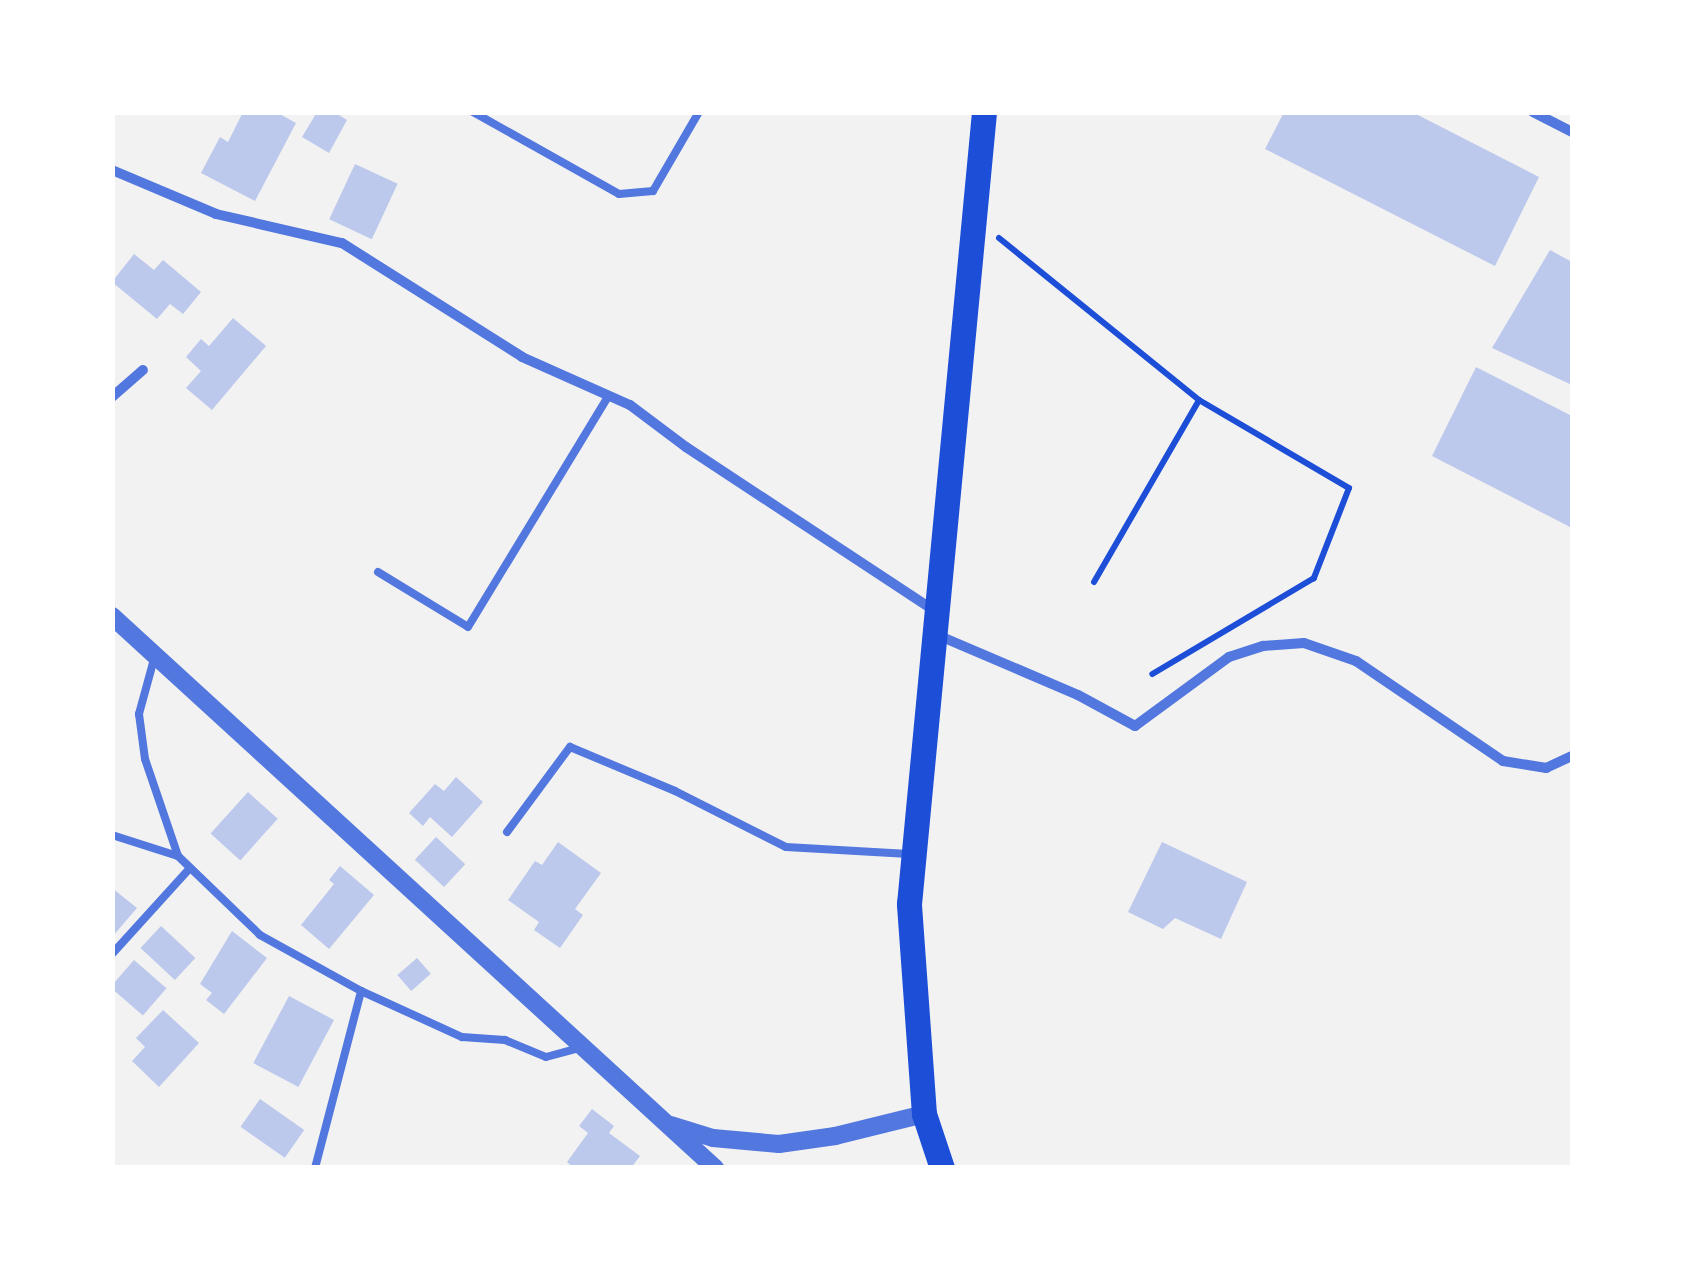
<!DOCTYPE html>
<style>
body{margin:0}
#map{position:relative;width:1685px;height:1280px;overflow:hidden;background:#f2f2f2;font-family:"Noto Sans",sans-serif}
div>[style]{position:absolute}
.building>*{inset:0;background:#bdc9ec;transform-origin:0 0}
.path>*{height:6px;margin:-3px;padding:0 3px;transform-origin:3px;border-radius:3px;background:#1d4ed8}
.service>*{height:8px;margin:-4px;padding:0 4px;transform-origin:4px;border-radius:4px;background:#5277de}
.minor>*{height:10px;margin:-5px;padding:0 5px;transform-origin:5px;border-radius:5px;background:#5277de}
.tertiary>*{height:18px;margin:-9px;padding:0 9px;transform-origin:9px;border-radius:9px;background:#5277de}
.primary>*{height:25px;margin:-12.5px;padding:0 12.5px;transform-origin:12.5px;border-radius:12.5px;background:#1d4ed8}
span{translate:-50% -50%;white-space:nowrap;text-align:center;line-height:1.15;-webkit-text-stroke:8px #fff;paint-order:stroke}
.frame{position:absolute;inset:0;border:115px solid #fff;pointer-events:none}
</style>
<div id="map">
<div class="building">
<i style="clip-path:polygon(243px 112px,276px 112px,296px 123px,255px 201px,201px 173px,220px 137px,228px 142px)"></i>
<i style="clip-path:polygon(317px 112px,334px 112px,347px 120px,329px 153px,302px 137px)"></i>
<i style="clip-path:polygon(1284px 112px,1412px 112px,1539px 177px,1495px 266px,1265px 149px)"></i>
<i style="left:355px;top:164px;width:47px;height:61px;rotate:25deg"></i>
<i style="clip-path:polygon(1550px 250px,1572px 262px,1572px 385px,1492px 348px)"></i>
<i style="clip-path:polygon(134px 254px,154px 270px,163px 260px,201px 292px,183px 314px,170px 304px,157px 319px,112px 282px)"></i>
<i style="clip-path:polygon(233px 318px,266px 346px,212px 410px,186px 388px,201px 371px,186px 357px,201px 339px,209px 346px)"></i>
<i style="clip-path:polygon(1476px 367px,1572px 416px,1572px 528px,1432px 456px)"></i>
<i style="clip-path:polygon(456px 777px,483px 802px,452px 837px,430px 817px,423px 826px,409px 813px,435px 784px,444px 791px)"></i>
<i style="left:248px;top:792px;width:40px;height:56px;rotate:42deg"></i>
<i style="left:436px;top:837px;width:40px;height:31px;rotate:43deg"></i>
<i style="clip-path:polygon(558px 842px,601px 873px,575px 909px,583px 915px,560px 948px,534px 930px,539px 922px,508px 900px,535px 861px,542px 865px)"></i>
<i style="clip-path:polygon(1162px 842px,1247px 882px,1221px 939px,1175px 918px,1163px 929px,1128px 912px)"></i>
<i style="clip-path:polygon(340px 866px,374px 895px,329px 949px,301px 925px,334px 884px,329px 880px)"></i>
<i style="clip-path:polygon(112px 888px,137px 908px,112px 937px)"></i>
<i style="left:161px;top:926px;width:47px;height:30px;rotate:43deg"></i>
<i style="clip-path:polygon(232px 931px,267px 958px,224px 1014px,206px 1000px,212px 993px,200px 984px)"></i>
<i style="left:417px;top:958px;width:21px;height:26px;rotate:49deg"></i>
<i style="left:134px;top:960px;width:43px;height:36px;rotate:41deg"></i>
<i style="left:289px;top:996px;width:51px;height:76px;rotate:28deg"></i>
<i style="clip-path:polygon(163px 1010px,199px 1043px,159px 1087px,132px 1061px,145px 1047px,136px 1038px)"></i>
<i style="left:260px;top:1099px;width:54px;height:34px;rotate:35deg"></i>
<i style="clip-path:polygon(592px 1109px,614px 1126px,609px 1133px,640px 1156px,631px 1168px,574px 1168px,567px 1162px,588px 1133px,579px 1126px)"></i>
</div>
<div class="path">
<i style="left:999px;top:238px;width:257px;rotate:39deg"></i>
<i style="left:1199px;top:400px;width:174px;rotate:30.4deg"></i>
<i style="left:1349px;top:488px;width:97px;rotate:111.3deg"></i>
<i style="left:1314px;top:578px;width:188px;rotate:149.3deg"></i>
<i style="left:1094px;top:582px;width:210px;rotate:-60deg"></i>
</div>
<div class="service">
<i style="left:473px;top:112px;width:167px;rotate:29.3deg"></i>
<i style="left:619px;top:194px;width:34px;rotate:-5deg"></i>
<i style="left:653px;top:191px;width:91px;rotate:-59.8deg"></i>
<i style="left:378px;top:572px;width:105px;rotate:31.4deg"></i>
<i style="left:468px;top:627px;width:271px;rotate:-58.7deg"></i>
<i style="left:154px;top:659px;width:57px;rotate:105.3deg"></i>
<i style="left:139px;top:714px;width:45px;rotate:82.4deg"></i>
<i style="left:145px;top:759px;width:102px;rotate:71.2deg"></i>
<i style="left:507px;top:832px;width:106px;rotate:-53.5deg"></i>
<i style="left:570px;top:747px;width:114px;rotate:22.7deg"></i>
<i style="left:675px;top:791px;width:124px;rotate:26.8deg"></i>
<i style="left:786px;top:847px;width:123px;rotate:3.3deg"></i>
<i style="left:112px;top:835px;width:69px;rotate:17.7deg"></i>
<i style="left:178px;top:856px;width:114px;rotate:43.9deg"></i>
<i style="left:260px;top:935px;width:115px;rotate:29deg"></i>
<i style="left:361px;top:991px;width:111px;rotate:24.5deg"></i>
<i style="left:462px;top:1037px;width:43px;rotate:4deg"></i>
<i style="left:505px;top:1040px;width:44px;rotate:22.5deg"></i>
<i style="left:546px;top:1057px;width:34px;rotate:-15deg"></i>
<i style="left:112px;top:954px;width:116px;rotate:-47.8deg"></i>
<i style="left:315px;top:1168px;width:183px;rotate:-75.4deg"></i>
</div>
<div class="minor">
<i style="left:1533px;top:112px;width:44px;rotate:27.1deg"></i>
<i style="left:112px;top:170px;width:113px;rotate:22.9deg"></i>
<i style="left:216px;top:214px;width:129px;rotate:13deg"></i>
<i style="left:342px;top:243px;width:213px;rotate:32.3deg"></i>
<i style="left:522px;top:357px;width:118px;rotate:24deg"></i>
<i style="left:630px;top:405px;width:70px;rotate:36.9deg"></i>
<i style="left:686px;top:447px;width:296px;rotate:33.4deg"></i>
<i style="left:112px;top:397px;width:41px;rotate:-41.1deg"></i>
<i style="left:935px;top:634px;width:155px;rotate:23.1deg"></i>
<i style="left:1078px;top:695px;width:65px;rotate:28.5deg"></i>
<i style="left:1135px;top:726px;width:117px;rotate:-36.3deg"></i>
<i style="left:1229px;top:657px;width:36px;rotate:-18deg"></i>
<i style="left:1263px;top:646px;width:41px;rotate:-4.2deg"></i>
<i style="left:1304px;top:643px;width:55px;rotate:19.1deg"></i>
<i style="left:1356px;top:661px;width:178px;rotate:34.2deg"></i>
<i style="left:1503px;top:761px;width:44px;rotate:9.2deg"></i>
<i style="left:1546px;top:768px;width:29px;rotate:-25deg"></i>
</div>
<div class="tertiary">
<i style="left:112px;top:616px;width:818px;rotate:42.47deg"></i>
<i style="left:671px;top:1125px;width:44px;rotate:17.2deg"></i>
<i style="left:713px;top:1138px;width:66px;rotate:5.2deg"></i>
<i style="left:779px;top:1144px;width:57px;rotate:-8.1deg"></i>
<i style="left:835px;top:1136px;width:92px;rotate:-13.9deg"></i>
</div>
<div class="primary">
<i style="left:942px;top:1168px;width:57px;rotate:-108.4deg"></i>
<i style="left:924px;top:1114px;width:211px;rotate:-94.1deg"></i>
<i style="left:909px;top:904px;width:796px;rotate:-84.59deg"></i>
</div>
<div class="frame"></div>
</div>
